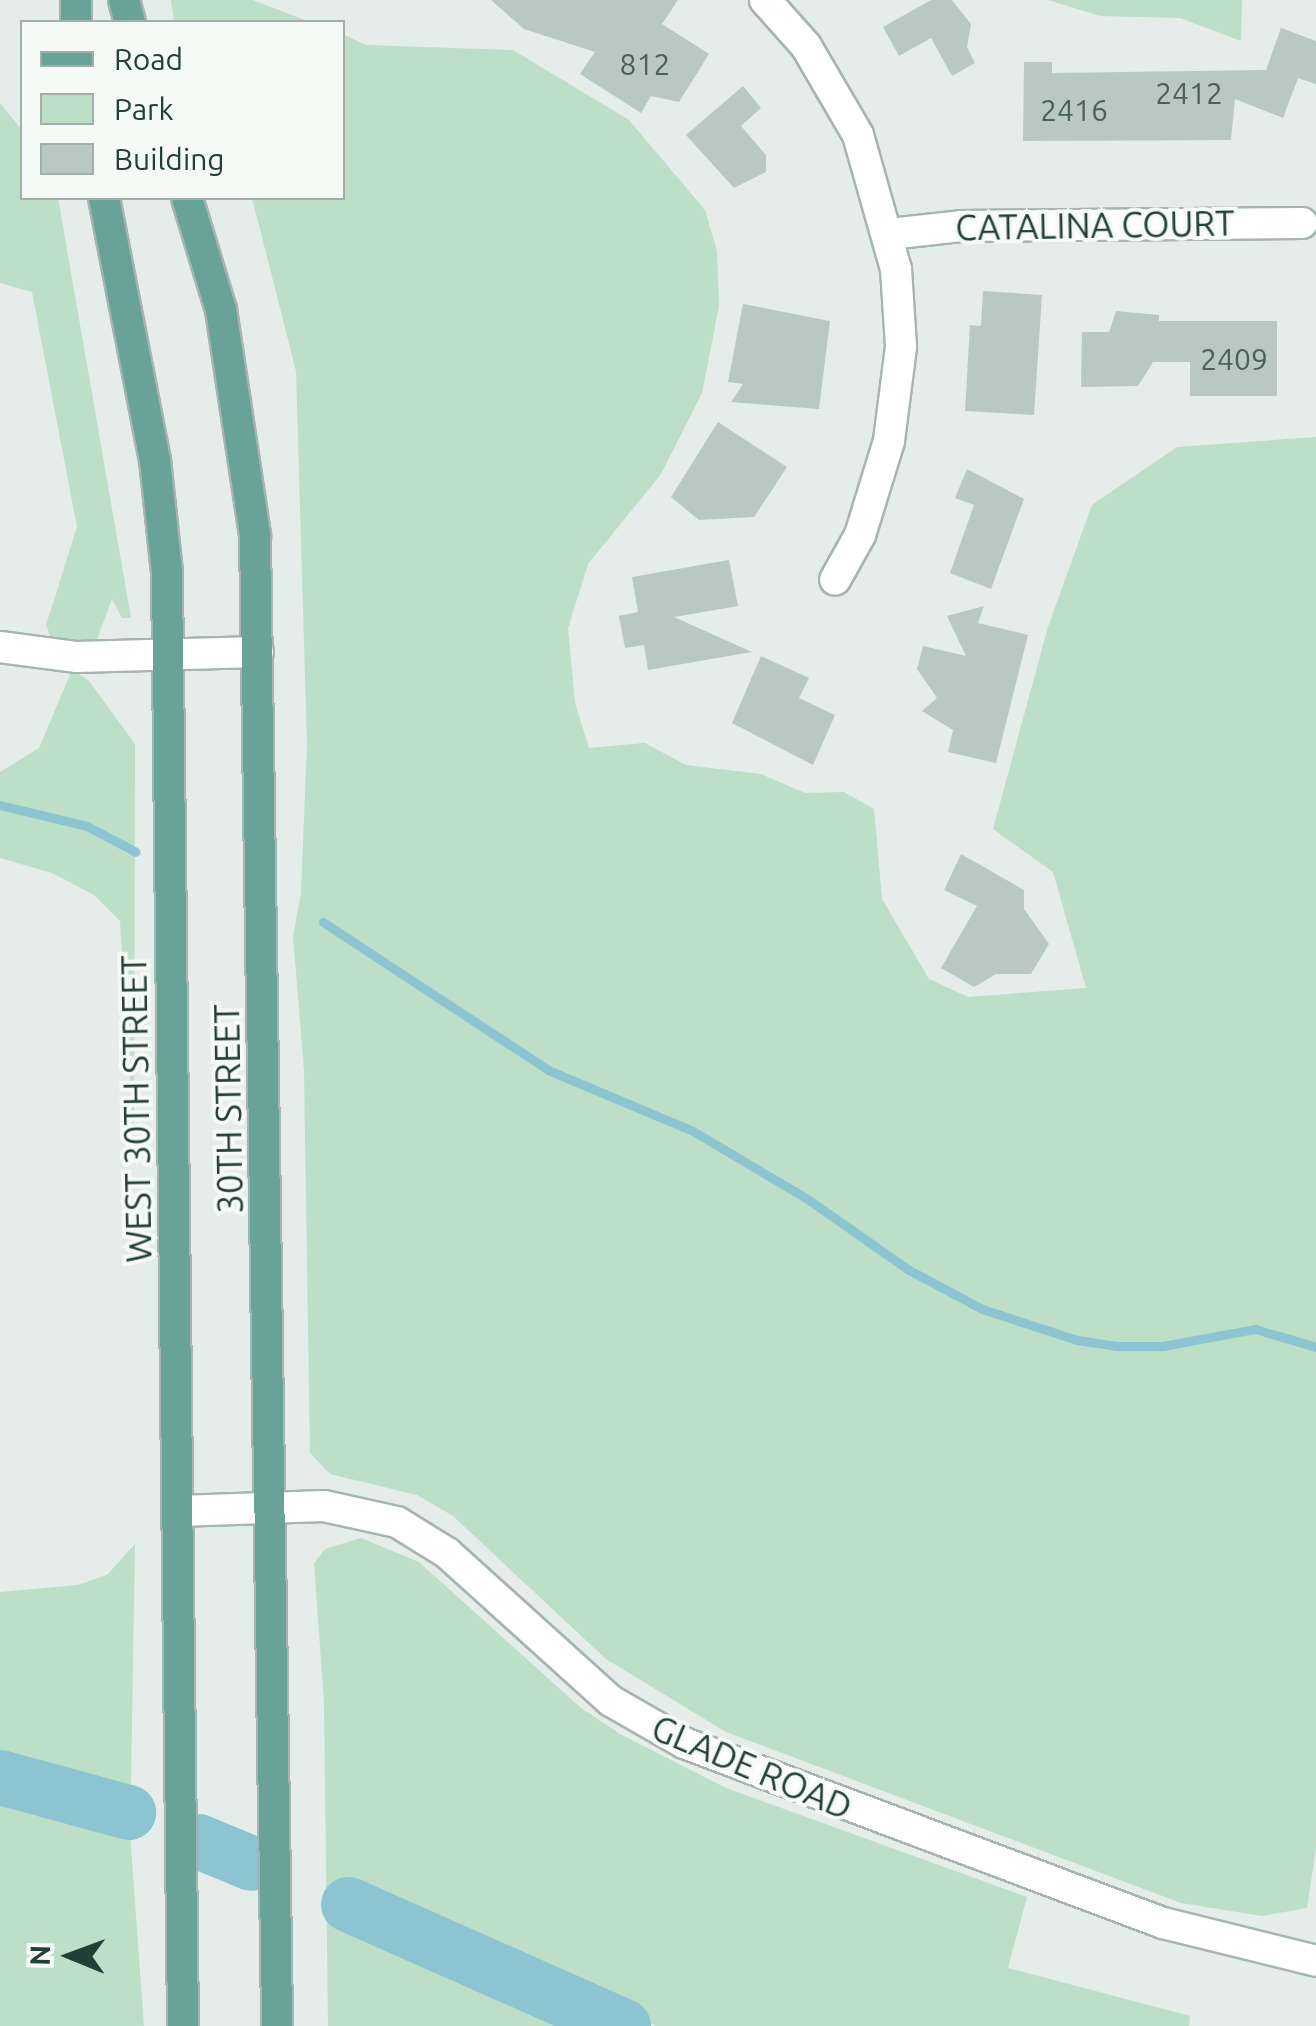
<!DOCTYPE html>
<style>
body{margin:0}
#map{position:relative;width:1316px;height:2026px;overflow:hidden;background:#e4ede9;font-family:Ubuntu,sans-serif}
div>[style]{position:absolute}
.green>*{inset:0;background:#bddec7}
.stream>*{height:9px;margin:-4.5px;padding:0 4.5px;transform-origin:4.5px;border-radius:4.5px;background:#8dc4d1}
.river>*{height:55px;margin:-27.5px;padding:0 27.5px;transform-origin:27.5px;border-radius:27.5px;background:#8dc4d1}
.building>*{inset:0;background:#b9c8c3}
.roads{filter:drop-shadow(2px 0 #a6b5b0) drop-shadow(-2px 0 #a6b5b0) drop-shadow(0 2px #a6b5b0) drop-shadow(0 -2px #a6b5b0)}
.minor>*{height:30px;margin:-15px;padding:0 15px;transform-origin:15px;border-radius:15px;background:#fff}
.major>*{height:30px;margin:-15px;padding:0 15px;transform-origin:15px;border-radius:15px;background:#69a296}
span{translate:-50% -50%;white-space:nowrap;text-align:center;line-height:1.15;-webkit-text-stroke:8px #f5faf7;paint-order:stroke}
.number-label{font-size:30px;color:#48615b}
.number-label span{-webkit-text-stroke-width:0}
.street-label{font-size:35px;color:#233f38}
.legend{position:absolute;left:20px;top:20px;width:325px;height:180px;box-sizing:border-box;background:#f5faf7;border:2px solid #a1afab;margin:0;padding:12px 18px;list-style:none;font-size:30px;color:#233f38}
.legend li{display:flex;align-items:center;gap:20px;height:50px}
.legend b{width:50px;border:2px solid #a1afab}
.north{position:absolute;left:20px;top:1906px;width:100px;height:100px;-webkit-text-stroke:8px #f5faf7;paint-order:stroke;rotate:271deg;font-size:28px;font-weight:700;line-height:40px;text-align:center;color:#233f38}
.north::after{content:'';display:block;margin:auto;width:35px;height:45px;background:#233f38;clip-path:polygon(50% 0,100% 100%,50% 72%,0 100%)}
</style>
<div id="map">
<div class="green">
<i style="clip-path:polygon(171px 0,253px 0,310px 22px,174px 22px)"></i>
<i style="clip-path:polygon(1048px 0,1242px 0,1241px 41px,1180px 18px,1100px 16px)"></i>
<i style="clip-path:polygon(343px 34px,366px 45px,513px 50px,629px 120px,705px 210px,717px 251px,719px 306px,702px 393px,661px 474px,588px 564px,568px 628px,575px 703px,589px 748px,645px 743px,686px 765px,761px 774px,805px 793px,844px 792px,874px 809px,882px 899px,929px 979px,968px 997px,1086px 988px,1053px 872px,993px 829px,1048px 627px,1092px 505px,1177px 447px,1316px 437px,1316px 1848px,1307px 1908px,1262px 1916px,1181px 1903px,726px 1732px,606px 1659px,453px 1516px,417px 1495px,330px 1474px,310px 1453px,304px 1071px,293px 936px,301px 893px,307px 744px,296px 371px,252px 198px,342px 198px)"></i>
<i style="clip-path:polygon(0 103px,22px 130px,22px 198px,58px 198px,131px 618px,122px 618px,112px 599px,96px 642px,50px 636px,46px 625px,77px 527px,32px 292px,0 283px)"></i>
<i style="clip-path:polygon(72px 670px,89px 681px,135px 744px,134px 1141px,120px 921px,94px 895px,52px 873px,0 858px,0 772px,39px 748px)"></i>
<i style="clip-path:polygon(361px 1538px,419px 1562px,581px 1708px,620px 1734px,726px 1788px,1027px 1897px,1008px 1968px,1190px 2016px,1189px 2026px,656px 2026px,368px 1901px,348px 1905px,358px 1920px,395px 1943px,581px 2026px,328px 2026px,324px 1702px,314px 1563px,325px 1549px)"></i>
<i style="clip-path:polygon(135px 1544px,131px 1782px,130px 1800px,0 1758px,0 1592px,78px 1585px,107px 1575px)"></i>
<i style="clip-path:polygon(0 1786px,94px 1818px,129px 1820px,144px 2026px,0 2026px)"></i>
</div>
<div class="stream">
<i style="left:0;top:805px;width:89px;rotate:13.6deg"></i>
<i style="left:87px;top:826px;width:55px;rotate:28deg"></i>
<i style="left:323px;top:922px;width:269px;rotate:33.3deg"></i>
<i style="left:548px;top:1070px;width:157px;rotate:22.8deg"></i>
<i style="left:693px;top:1131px;width:131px;rotate:30.7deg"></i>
<i style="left:806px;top:1198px;width:126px;rotate:35deg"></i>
<i style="left:909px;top:1270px;width:83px;rotate:28.1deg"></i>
<i style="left:982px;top:1309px;width:100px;rotate:18.1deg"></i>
<i style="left:1077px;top:1340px;width:40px;rotate:8.5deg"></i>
<i style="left:1117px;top:1346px;width:46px"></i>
<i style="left:1163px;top:1346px;width:94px;rotate:-10.5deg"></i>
<i style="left:1255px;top:1329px;width:64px;rotate:16.4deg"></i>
</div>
<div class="river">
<i style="left:0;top:1777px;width:133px;rotate:15.3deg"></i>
<i style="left:198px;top:1841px;width:57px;rotate:22.5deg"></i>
<i style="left:348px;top:1904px;width:301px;rotate:23.9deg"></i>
</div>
<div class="building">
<i style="clip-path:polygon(491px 0,678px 0,662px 24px,709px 54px,679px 102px,651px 96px,641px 113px,580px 74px,595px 52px,524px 29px)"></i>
<i style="clip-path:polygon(931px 0,952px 0,971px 24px,967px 47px,975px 63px,952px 76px,931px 38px,899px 56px,883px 27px)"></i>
<i style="clip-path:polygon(1281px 28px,1316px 41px,1316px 84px,1298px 78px,1283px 118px,1235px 99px,1231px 140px,1023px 141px,1024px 62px,1052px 62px,1052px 73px,1266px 70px)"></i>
<i style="clip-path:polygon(743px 86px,761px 108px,741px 126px,766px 155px,766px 172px,734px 188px,686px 135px)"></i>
<i style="clip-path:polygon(983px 291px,1042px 295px,1034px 415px,965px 411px,970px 325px,981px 326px)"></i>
<i style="clip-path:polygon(743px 304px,830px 321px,819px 409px,731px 402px,743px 384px,728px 382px)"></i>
<i style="clip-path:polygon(1116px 311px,1159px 315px,1159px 321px,1277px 321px,1277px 396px,1190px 396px,1190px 362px,1153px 362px,1138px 386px,1081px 387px,1082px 332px,1109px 332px)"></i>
<i style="clip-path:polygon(718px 422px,787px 467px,754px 517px,699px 520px,671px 497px)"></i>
<i style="clip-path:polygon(967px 469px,1024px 499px,991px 589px,950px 573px,974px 505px,955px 498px)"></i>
<i style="clip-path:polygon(729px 560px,738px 606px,674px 617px,752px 652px,648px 670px,644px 645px,625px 648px,619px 616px,638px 612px,632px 577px)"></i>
<i style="clip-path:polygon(984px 606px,978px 623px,1028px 635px,996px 763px,948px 752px,953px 730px,922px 711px,937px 698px,917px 669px,923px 646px,966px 656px,947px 616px)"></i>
<i style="clip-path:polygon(761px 656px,809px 678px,799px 698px,835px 715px,813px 765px,732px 723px)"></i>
<i style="clip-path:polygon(961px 854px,1024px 890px,1024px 909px,1049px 944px,1031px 974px,996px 974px,974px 987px,941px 968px,977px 906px,944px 890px)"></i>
</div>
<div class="roads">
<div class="minor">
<i style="left:765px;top:0;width:62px;rotate:48.3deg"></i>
<i style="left:806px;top:46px;width:103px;rotate:59.7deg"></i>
<i style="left:858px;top:135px;width:139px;rotate:74.2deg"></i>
<i style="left:896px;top:269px;width:78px;rotate:86.3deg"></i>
<i style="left:901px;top:347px;width:95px;rotate:97.3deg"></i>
<i style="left:889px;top:441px;width:98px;rotate:107.1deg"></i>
<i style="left:860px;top:535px;width:51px;rotate:119.1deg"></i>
<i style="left:890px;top:234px;width:71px;rotate:-6.4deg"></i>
<i style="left:961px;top:226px;width:341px;rotate:-0.5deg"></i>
<i style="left:0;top:647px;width:78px;rotate:7.4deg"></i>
<i style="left:77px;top:657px;width:181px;rotate:-1.6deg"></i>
<i style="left:178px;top:1511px;width:146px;rotate:-2deg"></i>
<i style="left:324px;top:1506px;width:75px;rotate:12.4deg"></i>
<i style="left:397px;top:1522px;width:59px;rotate:31.8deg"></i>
<i style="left:447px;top:1553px;width:221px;rotate:42.1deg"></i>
<i style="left:611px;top:1701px;width:84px;rotate:29.9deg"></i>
<i style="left:684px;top:1743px;width:512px;rotate:20.6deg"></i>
<i style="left:1163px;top:1923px;width:158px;rotate:13.9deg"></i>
</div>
<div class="major">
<i style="left:76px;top:0;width:22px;rotate:90deg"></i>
<i style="left:124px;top:0;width:23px;rotate:75deg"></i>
<i style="left:104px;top:198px;width:267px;rotate:79deg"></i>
<i style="left:155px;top:460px;width:113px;rotate:83.9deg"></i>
<i style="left:167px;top:572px;width:1454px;rotate:89.37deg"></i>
<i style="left:187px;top:198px;width:117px;rotate:73.1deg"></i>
<i style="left:221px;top:310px;width:228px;rotate:81.4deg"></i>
<i style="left:255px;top:535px;width:1491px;rotate:89.15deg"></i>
</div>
</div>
<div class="number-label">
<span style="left:645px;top:64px">812</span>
<span style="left:1189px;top:93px">2412</span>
<span style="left:1074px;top:110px">2416</span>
<span style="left:1234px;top:359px">2409</span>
</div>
<div class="street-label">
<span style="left:1095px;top:225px;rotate:-1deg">CATALINA COURT</span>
<span style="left:136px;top:1109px;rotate:-91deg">WEST 30TH STREET</span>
<span style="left:228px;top:1109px;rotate:-91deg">30TH STREET</span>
<span style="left:752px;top:1767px;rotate:23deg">GLADE ROAD</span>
</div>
<ul class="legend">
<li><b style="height:12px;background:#69a296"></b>Road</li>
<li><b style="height:28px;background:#bddec7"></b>Park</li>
<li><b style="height:28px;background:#b9c8c3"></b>Building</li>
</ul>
<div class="north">N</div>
</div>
